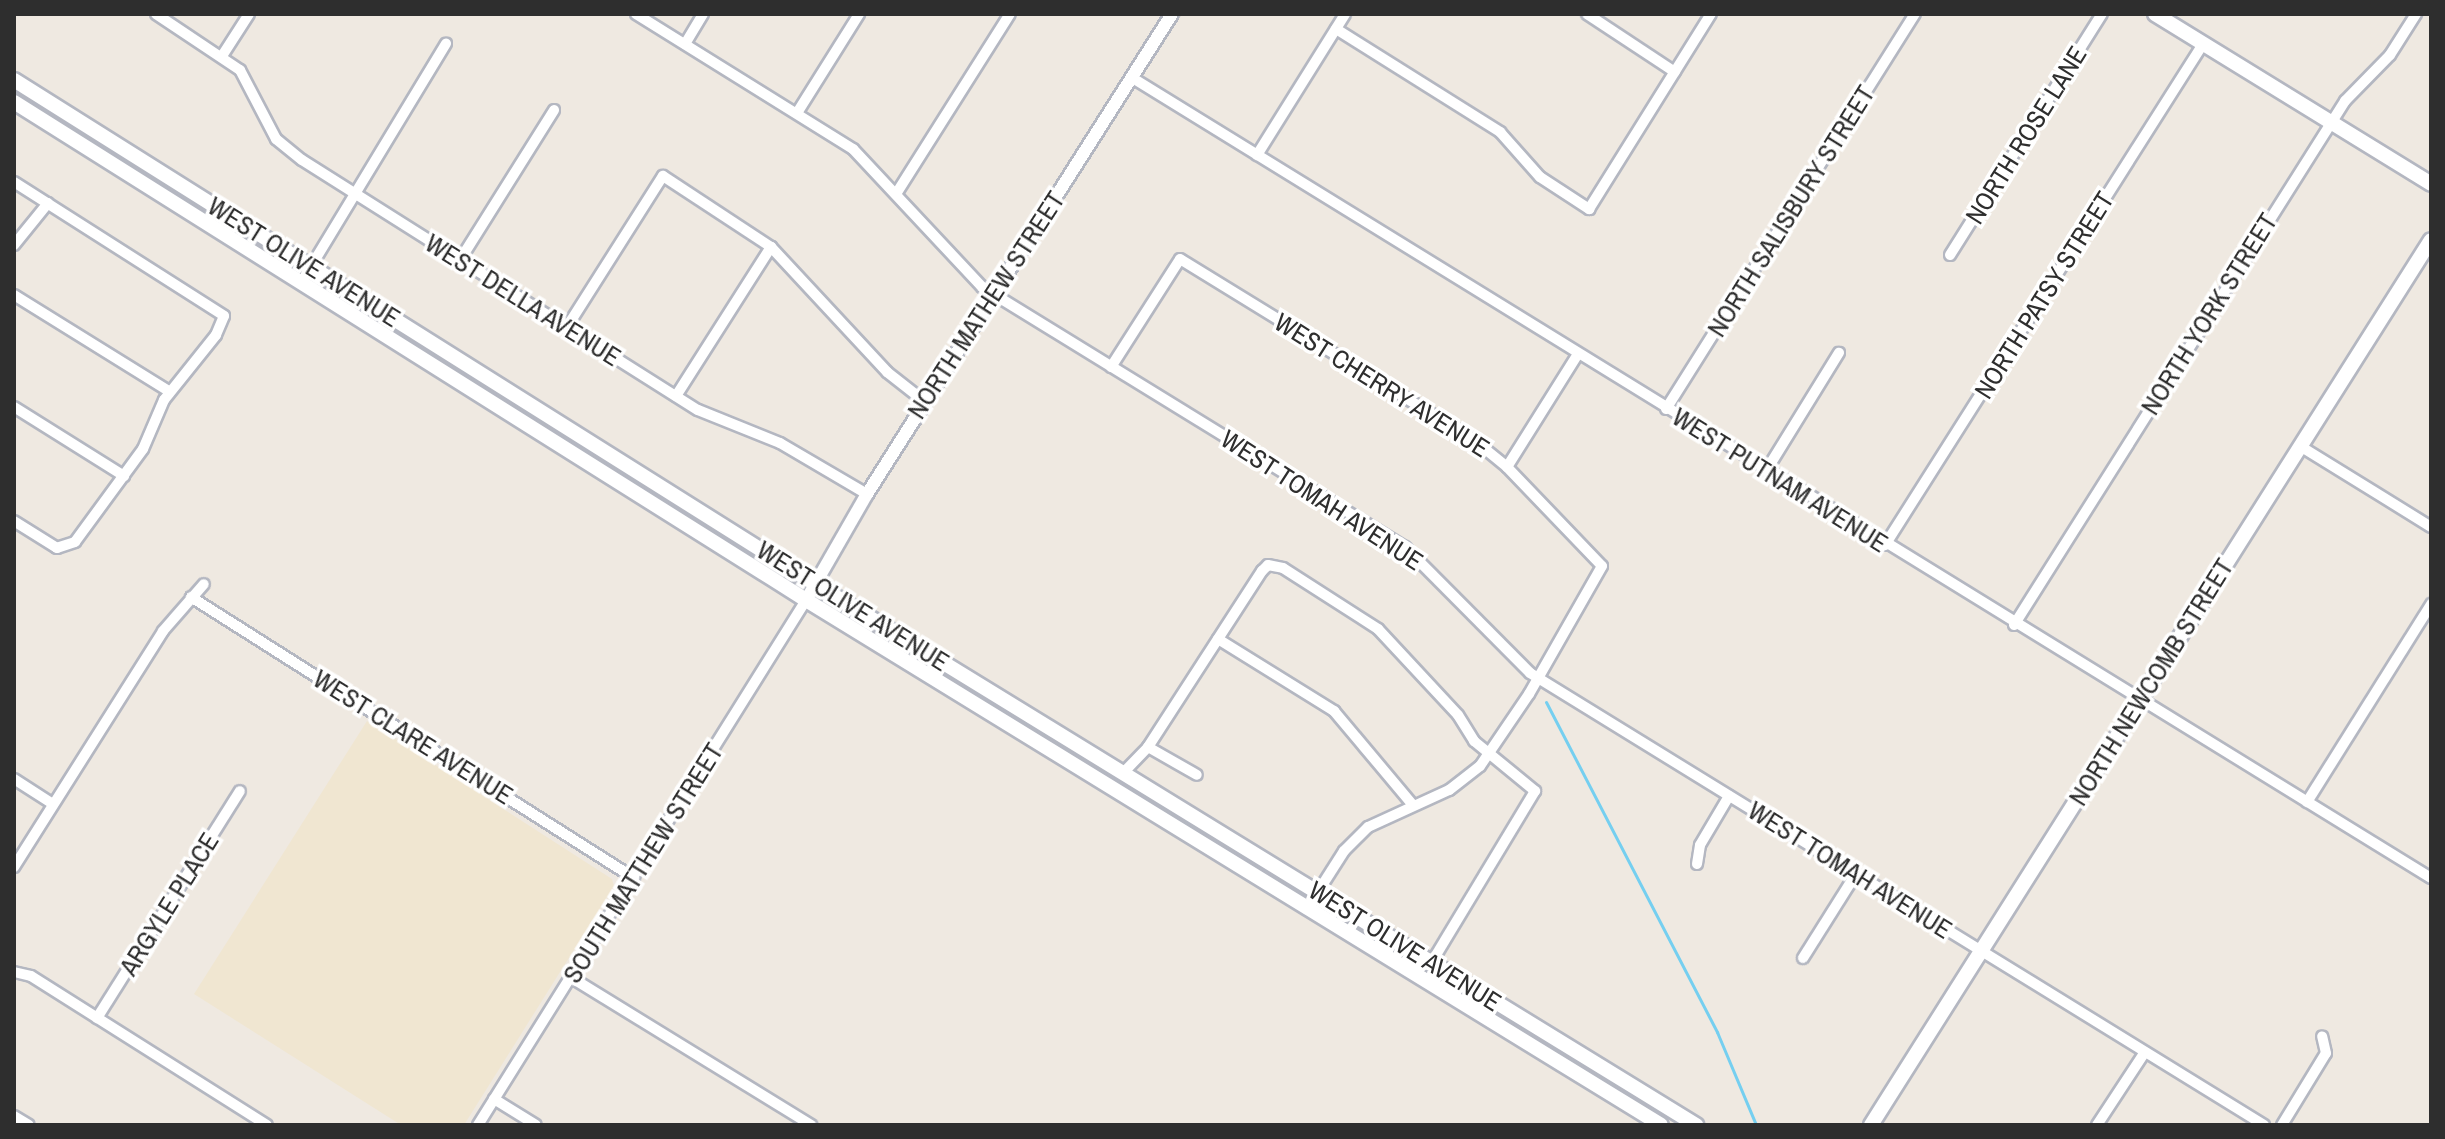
<!DOCTYPE html>
<style>
body{margin:0}
#map{position:relative;width:2445px;height:1139px;overflow:hidden;background:#efe9e1;font-family:"Archivo Narrow",sans-serif}
div>[style]{position:absolute}
.education>*{inset:0;background:#f0e6d1}
.stream>*{height:3px;margin:-1.5px;padding:0 1.5px;transform-origin:1.5px;border-radius:1.5px;background:#75cff0}
.roads{filter:drop-shadow(2px 0 #b4b7c1) drop-shadow(-2px 0 #b4b7c1) drop-shadow(0 2px #b4b7c1) drop-shadow(0 -2px #b4b7c1)}
.minor>*{height:10px;margin:-5px;padding:0 5px;transform-origin:5px;border-radius:5px;background:#fff}
.tertiary>*{height:12px;margin:-6px;padding:0 6px;transform-origin:6px;border-radius:6px;background:#fff}
.secondary>*{height:14px;margin:-7px;padding:0 7px;transform-origin:7px;border-radius:7px;background:#fff}
span{translate:-50% -50%;white-space:nowrap;text-align:center;line-height:1.15;-webkit-text-stroke:7px #fff;paint-order:stroke}
.street-label{font-size:26px;color:#2e2e2e}
.frame{position:absolute;inset:0;border:16px solid #2e2e2e;pointer-events:none}
</style>
<div id="map">
<div class="education">
<i style="clip-path:polygon(367px 721px,612px 879px,614px 886px,464px 1125px,401px 1125px,194px 994px)"></i>
</div>
<div class="stream">
<i style="left:1546px;top:702px;width:372px;rotate:62.6deg"></i>
<i style="left:1717px;top:1032px;width:101px;rotate:67.2deg"></i>
</div>
<div class="roads">
<div class="minor">
<i style="left:156px;top:14px;width:101px;rotate:33.7deg"></i>
<i style="left:240px;top:70px;width:78px;rotate:62.4deg"></i>
<i style="left:276px;top:139px;width:33px;rotate:39deg"></i>
<i style="left:302px;top:160px;width:468px;rotate:32.3deg"></i>
<i style="left:698px;top:410px;width:88px;rotate:21.9deg"></i>
<i style="left:780px;top:443px;width:101px;rotate:30.4deg"></i>
<i style="left:636px;top:14px;width:256px;rotate:31.9deg"></i>
<i style="left:853px;top:149px;width:189px;rotate:46.9deg"></i>
<i style="left:982px;top:287px;width:497px;rotate:31.6deg"></i>
<i style="left:1405px;top:547px;width:177px;rotate:45.2deg"></i>
<i style="left:1530px;top:673px;width:862px;rotate:31.62deg"></i>
<i style="left:1587px;top:14px;width:105px;rotate:33.4deg"></i>
<i style="left:1336px;top:29px;width:194px;rotate:32.1deg"></i>
<i style="left:1500px;top:132px;width:60px;rotate:48.4deg"></i>
<i style="left:1540px;top:177px;width:59px;rotate:33.1deg"></i>
<i style="left:1589px;top:209px;width:230px;rotate:-58deg"></i>
<i style="left:685px;top:44px;width:35px;rotate:-59deg"></i>
<i style="left:222px;top:56px;width:50px;rotate:-57.3deg"></i>
<i style="left:1131px;top:77px;width:1527px;rotate:31.64deg"></i>
<i style="left:797px;top:113px;width:117px;rotate:-57.9deg"></i>
<i style="left:1257px;top:155px;width:166px;rotate:-58deg"></i>
<i style="left:14px;top:182px;width:249px;rotate:32.5deg"></i>
<i style="left:224px;top:316px;width:21px;rotate:113deg"></i>
<i style="left:216px;top:335px;width:83px;rotate:128.7deg"></i>
<i style="left:164px;top:400px;width:53px;rotate:113.2deg"></i>
<i style="left:143px;top:449px;width:115px;rotate:126.2deg"></i>
<i style="left:75px;top:542px;width:19px;rotate:162deg"></i>
<i style="left:57px;top:548px;width:51px;rotate:-147.9deg"></i>
<i style="left:896px;top:194px;width:213px;rotate:-57.7deg"></i>
<i style="left:14px;top:245px;width:54px;rotate:-51deg"></i>
<i style="left:1950px;top:255px;width:285px;rotate:-57.8deg"></i>
<i style="left:460px;top:260px;width:177px;rotate:-57.9deg"></i>
<i style="left:301px;top:283px;width:280px;rotate:-58.8deg"></i>
<i style="left:14px;top:295px;width:182px;rotate:31.8deg"></i>
<i style="left:567px;top:327px;width:179px;rotate:-57.6deg"></i>
<i style="left:663px;top:176px;width:129px;rotate:33.3deg"></i>
<i style="left:771px;top:247px;width:171px;rotate:47.1deg"></i>
<i style="left:887px;top:372px;width:47px;rotate:38.1deg"></i>
<i style="left:1111px;top:367px;width:128px;rotate:-57.4deg"></i>
<i style="left:1180px;top:259px;width:345px;rotate:31.6deg"></i>
<i style="left:1474px;top:440px;width:43px;rotate:39.3deg"></i>
<i style="left:1507px;top:467px;width:137px;rotate:46.2deg"></i>
<i style="left:1602px;top:566px;width:147px;rotate:119.7deg"></i>
<i style="left:1529px;top:694px;width:87px;rotate:124.2deg"></i>
<i style="left:1480px;top:766px;width:39px;rotate:142deg"></i>
<i style="left:1449px;top:790px;width:89px;rotate:155.4deg"></i>
<i style="left:1368px;top:827px;width:34px;rotate:135deg"></i>
<i style="left:1344px;top:851px;width:69px;rotate:122.5deg"></i>
<i style="left:676px;top:396px;width:177px;rotate:-57.5deg"></i>
<i style="left:14px;top:407px;width:130px;rotate:32.1deg"></i>
<i style="left:1666px;top:409px;width:467px;rotate:-57.8deg"></i>
<i style="left:2300px;top:446px;width:154px;rotate:31.7deg"></i>
<i style="left:1507px;top:467px;width:133px;rotate:-57.9deg"></i>
<i style="left:1766px;top:471px;width:139px;rotate:-58.3deg"></i>
<i style="left:1885px;top:545px;width:593px;rotate:-57.6deg"></i>
<i style="left:191px;top:597px;width:525px;rotate:32.39deg"></i>
<i style="left:2014px;top:625px;width:620px;rotate:-57.72deg"></i>
<i style="left:2345px;top:101px;width:64px;rotate:-45.6deg"></i>
<i style="left:2390px;top:55px;width:49px;rotate:-57.6deg"></i>
<i style="left:1218px;top:639px;width:137px;rotate:31.8deg"></i>
<i style="left:1334px;top:711px;width:121px;rotate:50deg"></i>
<i style="left:1148px;top:747px;width:56px;rotate:29.7deg"></i>
<i style="left:1123px;top:773px;width:36px;rotate:-46deg"></i>
<i style="left:1148px;top:747px;width:210px;rotate:-57.1deg"></i>
<i style="left:1262px;top:571px;width:8px;rotate:-45deg"></i>
<i style="left:1268px;top:565px;width:15px;rotate:11deg"></i>
<i style="left:1283px;top:568px;width:113px;rotate:32.7deg"></i>
<i style="left:1378px;top:629px;width:117px;rotate:47.1deg"></i>
<i style="left:1458px;top:715px;width:31px;rotate:58deg"></i>
<i style="left:1474px;top:741px;width:79px;rotate:39.3deg"></i>
<i style="left:1535px;top:791px;width:200px;rotate:121.1deg"></i>
<i style="left:14px;top:779px;width:46px;rotate:32.7deg"></i>
<i style="left:2307px;top:802px;width:234px;rotate:-57.9deg"></i>
<i style="left:1697px;top:864px;width:19px;rotate:-81deg"></i>
<i style="left:1700px;top:845px;width:57px;rotate:-59.4deg"></i>
<i style="left:14px;top:867px;width:279px;rotate:-57.7deg"></i>
<i style="left:163px;top:631px;width:62px;rotate:-48.9deg"></i>
<i style="left:1803px;top:958px;width:99px;rotate:-57.8deg"></i>
<i style="left:14px;top:972px;width:17px;rotate:13deg"></i>
<i style="left:31px;top:976px;width:279px;rotate:32.3deg"></i>
<i style="left:572px;top:978px;width:281px;rotate:31.6deg"></i>
<i style="left:97px;top:1018px;width:268px;rotate:-57.8deg"></i>
<i style="left:494px;top:1099px;width:49px;rotate:31.8deg"></i>
<i style="left:14px;top:1116px;width:17px;rotate:31deg"></i>
<i style="left:478px;top:1125px;width:619px;rotate:-58deg"></i>
<i style="left:2097px;top:1125px;width:87px;rotate:-56.7deg"></i>
<i style="left:2282px;top:1125px;width:84px;rotate:-58.6deg"></i>
<i style="left:2326px;top:1053px;width:17px;rotate:-103deg"></i>
</div>
<div class="tertiary">
<i style="left:806px;top:600px;width:122px;rotate:-60.1deg"></i>
<i style="left:867px;top:494px;width:569px;rotate:-57.57deg"></i>
</div>
<div class="secondary">
<i style="left:2155px;top:14px;width:324px;rotate:31.6deg"></i>
<i style="left:14px;top:80px;width:962px;rotate:32.17deg"></i>
<i style="left:828px;top:592px;width:1019px;rotate:31.55deg"></i>
<i style="left:14px;top:102px;width:936px;rotate:32.16deg"></i>
<i style="left:806px;top:600px;width:1003px;rotate:31.55deg"></i>
<i style="left:1871px;top:1125px;width:1047px;rotate:-57.68deg"></i>
</div>
</div>
<div class="street-label">
<span style="left:2026px;top:135px;rotate:-58deg">NORTH ROSE LANE</span>
<span style="left:1791px;top:211px;rotate:-58deg">NORTH SALISBURY STREET</span>
<span style="left:304px;top:262px;rotate:32deg">WEST OLIVE AVENUE</span>
<span style="left:2044px;top:295px;rotate:-58deg">NORTH PATSY STREET</span>
<span style="left:523px;top:300px;rotate:32deg">WEST DELLA AVENUE</span>
<span style="left:986px;top:305px;rotate:-57deg">NORTH MATHEW STREET</span>
<span style="left:2209px;top:314px;rotate:-58deg">NORTH YORK STREET</span>
<span style="left:1382px;top:385px;rotate:32deg">WEST CHERRY AVENUE</span>
<span style="left:1780px;top:480px;rotate:32deg">WEST PUTNAM AVENUE</span>
<span style="left:1322px;top:500px;rotate:33deg">WEST TOMAH AVENUE</span>
<span style="left:853px;top:606px;rotate:32deg">WEST OLIVE AVENUE</span>
<span style="left:2151px;top:682px;rotate:-58deg">NORTH NEWCOMB STREET</span>
<span style="left:413px;top:737px;rotate:32deg">WEST CLARE AVENUE</span>
<span style="left:643px;top:863px;rotate:-58deg">SOUTH MATTHEW STREET</span>
<span style="left:1850px;top:870px;rotate:32deg">WEST TOMAH AVENUE</span>
<span style="left:169px;top:904px;rotate:-58deg">ARGYLE PLACE</span>
<span style="left:1405px;top:946px;rotate:32deg">WEST OLIVE AVENUE</span>
</div>
<div class="frame"></div>
</div>
